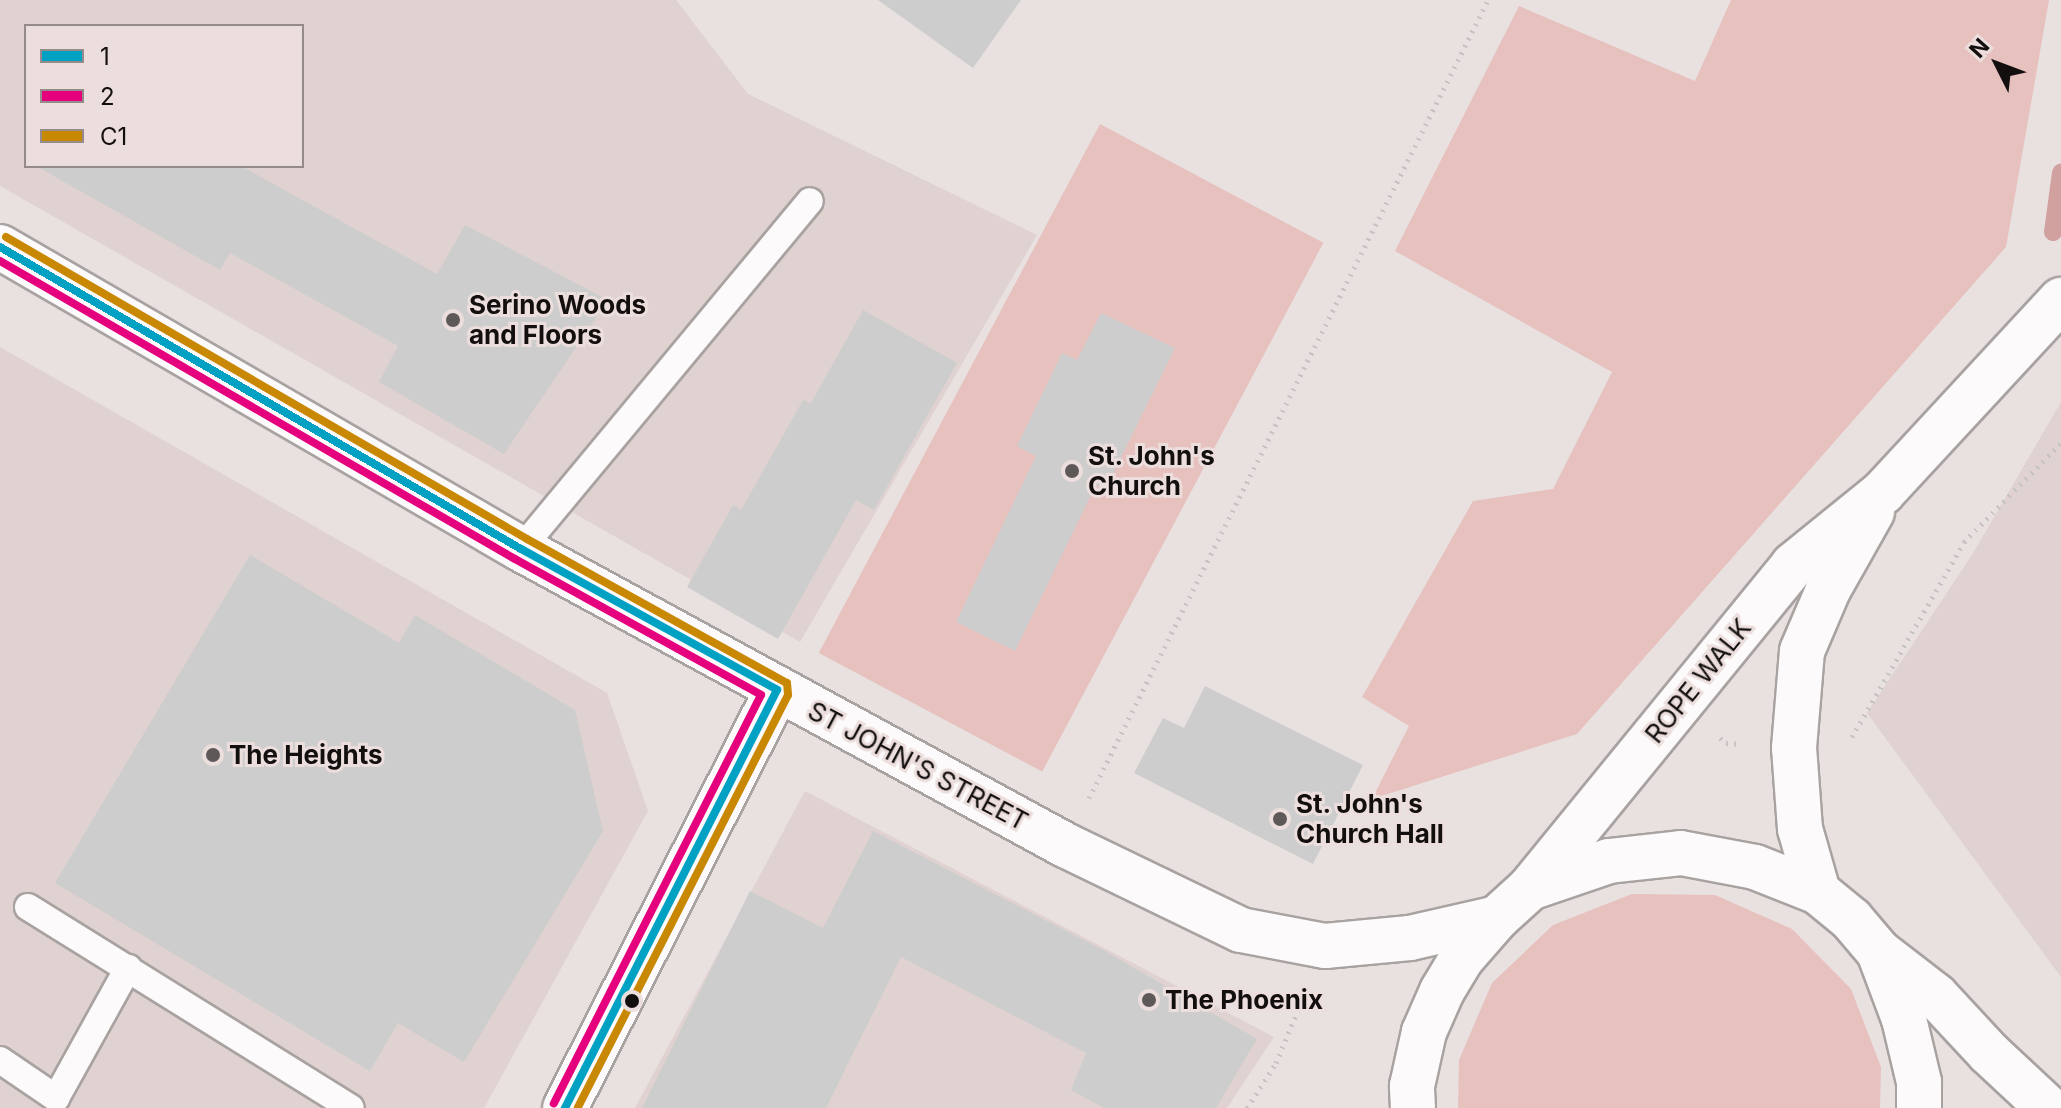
<!DOCTYPE html>
<style>
body{margin:0}
#map{position:relative;width:2061px;height:1108px;overflow:hidden;background:#e8e1e0;font-family:Inter,sans-serif}
div>[style]{position:absolute}
.built>*{inset:0;background:#e0d2d0}
.green>*{inset:0;background:#e6c1be;transform-origin:0 0}
.stream>*{height:18px;margin:-9px;padding:0 9px;transform-origin:9px;border-radius:9px;background:#d1a19f}
.building>*{inset:0;background:#cdcdcd}
.path>*{height:5px;margin-top:-2.5px;transform-origin:0;background:repeating-linear-gradient(90deg,#c6c3c3 0 2px,transparent 0 8px)}
.roads{filter:drop-shadow(2px 0 #a8a2a1) drop-shadow(-2px 0 #a8a2a1) drop-shadow(0 2px #a8a2a1) drop-shadow(0 -2px #a8a2a1)}
.service>*{height:26px;margin:-13px;padding:0 13px;transform-origin:13px;border-radius:13px;background:#fcfafa}
.primary>*{height:44px;margin:-22px;padding:0 22px;transform-origin:22px;border-radius:22px;background:#fcfafa}
.bus-1>*{height:8px;margin:-4px;padding:0 4px;transform-origin:4px;border-radius:4px;background:#01a1c4}
.bus-2>*{height:8px;margin:-4px;padding:0 4px;transform-origin:4px;border-radius:4px;background:#e5007d}
.bus-3>*{height:8px;margin:-4px;padding:0 4px;transform-origin:4px;border-radius:4px;background:#c98803}
.dots>*{width:22px;height:22px;translate:-50% -50%;box-sizing:border-box;border:4px solid #ebdedc;border-radius:50%}
span{translate:-50% -50%;white-space:nowrap;text-align:center;line-height:1.15;-webkit-text-stroke:6px #ebdedc;paint-order:stroke}
.poi-label{font-size:26px;color:#130f0f;font-weight:700}
.left{translate:0 -50%;text-align:left}
.street-label{font-size:26px;color:#130f0f}
.legend{position:absolute;left:24px;top:24px;width:280px;height:144px;box-sizing:border-box;background:#ebdedc;border:2px solid #958b8a;margin:0;padding:10px 14px;list-style:none;font-size:24px;color:#130f0f}
.legend li{display:flex;align-items:center;gap:16px;height:40px}
.legend b{width:40px;border:2px solid #958b8a}
.north{position:absolute;left:1957px;top:24px;width:80px;height:80px;-webkit-text-stroke:6px #ebdedc;paint-order:stroke;rotate:312deg;font-size:22px;font-weight:700;line-height:32px;text-align:center;color:#130f0f}
.north::after{content:'';display:block;margin:auto;width:28px;height:36px;background:#130f0f;clip-path:polygon(50% 0,100% 100%,50% 72%,0 100%)}
</style>
<div id="map">
<div class="built">
<i style="clip-path:polygon(evenodd,0 0,676px 0,748px 94px,1037px 235px,800px 642px,0 186px,0 0,26px 26px,302px 26px,302px 166px,26px 166px,26px 26px)"></i>
<i style="clip-path:polygon(0 347px,607px 693px,648px 811px,484px 1108px,0 1108px)"></i>
<i style="clip-path:polygon(2061px 402px,2061px 977px,1867px 713px,1972px 555px)"></i>
<i style="clip-path:polygon(805px 791px,1274px 1037px,1227px 1108px,635px 1108px)"></i>
</div>
<div class="green">
<i style="clip-path:polygon(1731px 0,2049px 0,2006px 247px,1577px 734px,1372px 799px,1409px 726px,1362px 697px,1473px 501px,1553px 489px,1612px 372px,1395px 251px,1519px 6px,1695px 81px)"></i>
<i style="left:1100px;top:124px;width:253px;height:599px;rotate:28deg"></i>
<i style="clip-path:polygon(1632px 894px,1715px 895px,1792px 929px,1851px 989px,1881px 1067px,1880px 1108px,1458px 1108px,1459px 1060px,1492px 983px,1553px 925px)"></i>
</div>
<div class="stream">
<i style="left:2053px;top:232px;width:60px;rotate:-82.3deg"></i>
</div>
<div class="building">
<i style="clip-path:polygon(878px 0,1021px 0,973px 68px)"></i>
<i style="clip-path:polygon(36px 166px,241px 166px,437px 274px,465px 225px,608px 300px,504px 454px,379px 382px,398px 346px,230px 253px,220px 270px)"></i>
<i style="clip-path:polygon(863px 310px,957px 363px,874px 510px,856px 500px,778px 639px,687px 587px,733px 505px,741px 510px,803px 400px,811px 403px)"></i>
<i style="clip-path:polygon(1101px 313px,1175px 348px,1105px 490px,1096px 485px,1015px 651px,956px 622px,1036px 456px,1017px 446px,1062px 353px,1077px 360px)"></i>
<i style="clip-path:polygon(250px 555px,399px 643px,415px 615px,575px 710px,603px 831px,464px 1062px,398px 1023px,370px 1071px,55px 883px)"></i>
<i style="clip-path:polygon(1205px 686px,1363px 765px,1313px 864px,1134px 773px,1163px 718px,1184px 728px)"></i>
<i style="clip-path:polygon(873px 831px,1105px 951px,1257px 1039px,1216px 1108px,1104px 1108px,1071px 1090px,1086px 1053px,901px 957px,826px 1108px,642px 1108px,750px 891px,823px 928px)"></i>
</div>
<div class="path">
<i style="left:1852px;top:737px;width:225px;rotate:-60.1deg"></i>
<i style="left:1964px;top:542px;width:139px;rotate:-45.6deg"></i>
<i style="left:1720px;top:738px;width:8px;rotate:40deg"></i>
<i style="left:1726px;top:743px;width:15px;rotate:4deg"></i>
<i style="left:1089px;top:798px;width:892px;rotate:-63.43deg"></i>
<i style="left:1247px;top:1108px;width:54px;rotate:-57.2deg"></i>
<i style="left:1276px;top:1063px;width:70px;rotate:-67.4deg"></i>
</div>
<div class="roads">
<div class="service">
<i style="left:521px;top:549px;width:452px;rotate:-50.3deg"></i>
<i style="left:28px;top:907px;width:380px;rotate:31.9deg"></i>
<i style="left:0;top:1060px;width:68px;rotate:34.2deg"></i>
<i style="left:56px;top:1098px;width:149px;rotate:-61deg"></i>
</div>
<div class="primary">
<i style="left:0;top:247px;width:602px;rotate:30.1deg"></i>
<i style="left:521px;top:549px;width:619px;rotate:28.55deg"></i>
<i style="left:1065px;top:845px;width:195px;rotate:25.8deg"></i>
<i style="left:1241px;top:930px;width:86px;rotate:10.8deg"></i>
<i style="left:1325px;top:946px;width:85px;rotate:-5.4deg"></i>
<i style="left:1410px;top:938px;width:89px;rotate:-12.9deg"></i>
<i style="left:1530px;top:888px;width:417px;rotate:-50.8deg"></i>
<i style="left:1793px;top:565px;width:116px;rotate:-39deg"></i>
<i style="left:1883px;top:492px;width:262px;rotate:-47.2deg"></i>
<i style="left:1818px;top:892px;width:66px;rotate:-105.9deg"></i>
<i style="left:1800px;top:829px;width:81px;rotate:-94.2deg"></i>
<i style="left:1794px;top:748px;width:97px;rotate:-85.3deg"></i>
<i style="left:1802px;top:651px;width:66px;rotate:-66.9deg"></i>
<i style="left:1828px;top:590px;width:90px;rotate:-60.6deg"></i>
<i style="left:1879px;top:952px;width:72px;rotate:37.7deg"></i>
<i style="left:1936px;top:996px;width:78px;rotate:47.1deg"></i>
<i style="left:1989px;top:1053px;width:81px;rotate:43deg"></i>
<i style="left:565px;top:1108px;width:469px;rotate:-63.1deg"></i>
<i style="left:1413px;top:1108px;width:22px;rotate:-93deg"></i>
<i style="left:1412px;top:1086px;width:55px;rotate:-77.5deg"></i>
<i style="left:1424px;top:1032px;width:45px;rotate:-66.3deg"></i>
<i style="left:1442px;top:991px;width:39px;rotate:-59deg"></i>
<i style="left:1462px;top:958px;width:53px;rotate:-48.8deg"></i>
<i style="left:1497px;top:918px;width:45px;rotate:-42.3deg"></i>
<i style="left:1530px;top:888px;width:83px;rotate:-18.9deg"></i>
<i style="left:1609px;top:861px;width:72px;rotate:-6.3deg"></i>
<i style="left:1681px;top:853px;width:75px;rotate:10.7deg"></i>
<i style="left:1755px;top:867px;width:68px;rotate:21.6deg"></i>
<i style="left:1818px;top:892px;width:43px;rotate:39.3deg"></i>
<i style="left:1851px;top:919px;width:43px;rotate:49.7deg"></i>
<i style="left:1879px;top:952px;width:72px;rotate:69.5deg"></i>
<i style="left:1904px;top:1019px;width:65px;rotate:76.6deg"></i>
<i style="left:1919px;top:1082px;width:26px;rotate:90deg"></i>
</div>
</div>
<div class="bus-1">
<i style="left:0;top:247px;width:602px;rotate:30.1deg"></i>
<i style="left:521px;top:549px;width:292px;rotate:28.8deg"></i>
<i style="left:777px;top:690px;width:469px;rotate:116.9deg"></i>
</div>
<div class="bus-2">
<i style="left:0;top:261px;width:595px;rotate:30.06deg"></i>
<i style="left:515px;top:559px;width:281px;rotate:28.9deg"></i>
<i style="left:761px;top:695px;width:458px;rotate:116.9deg"></i>
</div>
<div class="bus-3">
<i style="left:6px;top:237px;width:602px;rotate:30.1deg"></i>
<i style="left:527px;top:539px;width:297px;rotate:29deg"></i>
<i style="left:787px;top:683px;width:12px;rotate:85deg"></i>
<i style="left:788px;top:695px;width:463px;rotate:117deg"></i>
</div>
<div class="dots">
<i style="left:453px;top:320px;background:#5e5858"></i>
<i style="left:1072px;top:471px;background:#5e5858"></i>
<i style="left:213px;top:755px;background:#5e5858"></i>
<i style="left:1280px;top:819px;background:#5e5858"></i>
<i style="left:1149px;top:1000px;background:#5e5858"></i>
<i style="left:632px;top:1001px;background:#130f0f"></i>
</div>
<div class="poi-label">
<span class="left" style="left:469px;top:320px">Serino Woods<br>and Floors</span>
<span class="left" style="left:1088px;top:471px">St. John's<br>Church</span>
<span class="left" style="left:229px;top:755px">The Heights</span>
<span class="left" style="left:1296px;top:819px">St. John's<br>Church Hall</span>
<span class="left" style="left:1165px;top:1000px">The Phoenix</span>
</div>
<div class="street-label">
<span style="left:1698px;top:681px;rotate:-51deg">ROPE WALK</span>
<span style="left:918px;top:766px;rotate:28deg">ST JOHN'S STREET</span>
</div>
<ul class="legend">
<li><b style="height:10px;background:#01a1c4"></b>1</li>
<li><b style="height:10px;background:#e5007d"></b>2</li>
<li><b style="height:10px;background:#c98803"></b>C1</li>
</ul>
<div class="north">N</div>
</div>
